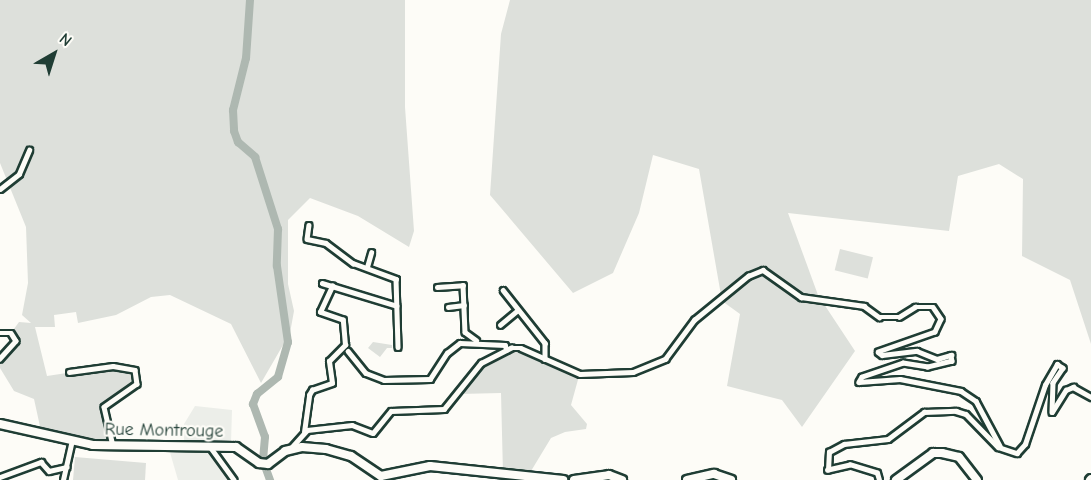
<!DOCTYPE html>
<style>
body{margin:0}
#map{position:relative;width:1091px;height:480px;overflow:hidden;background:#fdfcf7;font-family:"Comic Neue",sans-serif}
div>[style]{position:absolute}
.built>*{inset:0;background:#eceee9}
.green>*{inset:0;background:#dde0db;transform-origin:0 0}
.river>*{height:8px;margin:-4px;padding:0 4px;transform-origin:4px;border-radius:4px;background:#aeb8b1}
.roads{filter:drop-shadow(2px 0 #1f3d34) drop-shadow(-2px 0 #1f3d34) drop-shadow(0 2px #1f3d34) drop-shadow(0 -2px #1f3d34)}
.minor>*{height:4.5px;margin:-2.25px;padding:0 2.25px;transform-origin:2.25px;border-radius:2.25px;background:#fdfcf7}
.primary>*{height:8px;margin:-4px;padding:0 4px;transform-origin:4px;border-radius:4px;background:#fdfcf7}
span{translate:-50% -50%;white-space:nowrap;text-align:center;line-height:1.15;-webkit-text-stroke:4.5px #fdfcf7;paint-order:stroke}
.street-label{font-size:18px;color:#1f3d34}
.north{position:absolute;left:24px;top:24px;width:60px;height:60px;-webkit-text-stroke:4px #fdfcf7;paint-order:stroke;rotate:39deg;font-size:16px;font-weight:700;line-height:24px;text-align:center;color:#1f3d34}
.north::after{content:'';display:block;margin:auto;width:21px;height:27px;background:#1f3d34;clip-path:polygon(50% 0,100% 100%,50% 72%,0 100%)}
</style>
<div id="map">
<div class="built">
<i style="clip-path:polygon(195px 406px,232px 410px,231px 442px,184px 441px,184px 424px)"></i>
<i style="clip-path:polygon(208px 448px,230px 480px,178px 480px,169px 449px)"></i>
</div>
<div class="green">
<i style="clip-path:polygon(0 0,405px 0,405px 107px,414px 231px,409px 247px,358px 216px,310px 198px,288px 220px,288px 284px,294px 311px,290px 333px,261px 383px,231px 324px,170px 295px,151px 297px,116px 315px,78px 323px,76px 312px,54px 315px,55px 327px,35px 327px,47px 376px,113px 366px,135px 370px,137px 384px,104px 407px,113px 446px,41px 431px,34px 399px,14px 391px,0 368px,0 359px,13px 352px,16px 341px,11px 333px,19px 322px,31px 323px,22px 315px,28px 283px,26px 227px,0 163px)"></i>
<i style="clip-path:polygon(510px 0,1091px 0,1091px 344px,1070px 280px,1022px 256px,1023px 179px,999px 164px,958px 176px,949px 231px,788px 213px,818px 295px,855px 351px,802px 427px,782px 400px,727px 386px,740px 314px,722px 301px,699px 169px,653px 155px,639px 213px,613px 273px,573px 293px,490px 195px,501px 34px)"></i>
<i style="left:840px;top:249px;width:34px;height:22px;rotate:14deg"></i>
<i style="clip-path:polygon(373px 342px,392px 345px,392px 348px,387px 348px,380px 357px,368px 348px)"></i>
<i style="clip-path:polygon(515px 347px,579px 376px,571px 405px,587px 424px,586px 429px,565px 432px,551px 438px,528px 476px,503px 474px,501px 393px,459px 394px,481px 363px)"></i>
<i style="clip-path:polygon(75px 457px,146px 463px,145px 480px,73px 480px)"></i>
</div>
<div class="river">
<i style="left:250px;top:0;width:58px;rotate:93.9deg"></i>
<i style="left:246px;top:58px;width:54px;rotate:104deg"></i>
<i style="left:233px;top:110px;width:21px;rotate:87deg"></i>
<i style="left:234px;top:131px;width:12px;rotate:70deg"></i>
<i style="left:238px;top:142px;width:23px;rotate:41deg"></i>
<i style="left:255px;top:157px;width:76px;rotate:72.3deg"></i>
<i style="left:278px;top:229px;width:37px;rotate:92deg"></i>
<i style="left:277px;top:266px;width:77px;rotate:81.8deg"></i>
<i style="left:288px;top:342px;width:36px;rotate:106deg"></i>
<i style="left:278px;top:377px;width:27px;rotate:141deg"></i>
<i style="left:257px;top:394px;width:11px;rotate:112deg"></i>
<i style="left:253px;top:404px;width:35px;rotate:70deg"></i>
<i style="left:265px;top:437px;width:21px;rotate:95deg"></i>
<i style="left:266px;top:469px;width:12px;rotate:70deg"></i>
</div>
<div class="roads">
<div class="minor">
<i style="left:0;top:189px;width:24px;rotate:-38deg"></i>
<i style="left:19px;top:174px;width:26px;rotate:-67deg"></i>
<i style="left:309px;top:225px;width:14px;rotate:98deg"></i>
<i style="left:307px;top:239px;width:19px;rotate:12deg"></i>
<i style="left:326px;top:243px;width:34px;rotate:37deg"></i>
<i style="left:353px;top:263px;width:46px;rotate:20.4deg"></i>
<i style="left:396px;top:279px;width:68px;rotate:88.3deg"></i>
<i style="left:367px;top:267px;width:15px;rotate:-74deg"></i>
<i style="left:322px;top:283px;width:78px;rotate:17deg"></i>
<i style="left:437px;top:287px;width:26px;rotate:-4deg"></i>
<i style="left:463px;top:285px;width:47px;rotate:87.6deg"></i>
<i style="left:465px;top:332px;width:14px;rotate:36deg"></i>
<i style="left:503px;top:290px;width:68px;rotate:51.6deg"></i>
<i style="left:545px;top:343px;width:16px;rotate:90deg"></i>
<i style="left:448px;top:307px;width:16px;rotate:-7deg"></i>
<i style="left:500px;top:325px;width:23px;rotate:-40deg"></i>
<i style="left:0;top:333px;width:11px"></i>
<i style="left:11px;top:333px;width:9px;rotate:58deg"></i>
<i style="left:16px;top:341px;width:24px;rotate:132deg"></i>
<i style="left:348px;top:351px;width:28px;rotate:51deg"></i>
<i style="left:366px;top:373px;width:19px;rotate:21deg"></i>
<i style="left:384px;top:380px;width:46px;rotate:-1.2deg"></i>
<i style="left:430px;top:379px;width:31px;rotate:-57deg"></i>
<i style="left:447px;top:353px;width:16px;rotate:-38deg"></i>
<i style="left:460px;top:343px;width:45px;rotate:2.5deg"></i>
<i style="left:505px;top:345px;width:5px;rotate:68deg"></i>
<i style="left:69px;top:372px;width:44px;rotate:-7.8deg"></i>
<i style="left:113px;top:366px;width:22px;rotate:10deg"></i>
<i style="left:135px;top:370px;width:14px;rotate:82deg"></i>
<i style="left:137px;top:384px;width:40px;rotate:145.1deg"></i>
<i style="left:104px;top:407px;width:40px;rotate:77deg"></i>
<i style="left:304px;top:432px;width:37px;rotate:-82deg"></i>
<i style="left:309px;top:395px;width:6px;rotate:-59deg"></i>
<i style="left:312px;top:390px;width:21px;rotate:-19deg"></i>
<i style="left:332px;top:383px;width:22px;rotate:-98deg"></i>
<i style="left:329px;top:361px;width:23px;rotate:-45deg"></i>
<i style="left:345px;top:345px;width:25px;rotate:-95deg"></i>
<i style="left:343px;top:320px;width:24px;rotate:-161deg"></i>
<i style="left:320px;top:312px;width:29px;rotate:-65deg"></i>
<i style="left:211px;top:448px;width:39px;rotate:54deg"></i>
<i style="left:290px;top:449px;width:25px;rotate:-48deg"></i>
<i style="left:307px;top:430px;width:45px;rotate:-6.3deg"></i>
<i style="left:352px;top:425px;width:22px;rotate:21deg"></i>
<i style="left:373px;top:433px;width:28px;rotate:-51deg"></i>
<i style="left:391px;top:411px;width:53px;rotate:-2.2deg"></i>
<i style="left:444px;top:409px;width:59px;rotate:-51.2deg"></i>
<i style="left:481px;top:363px;width:34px;rotate:-27deg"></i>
<i style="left:511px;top:348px;width:10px"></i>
<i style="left:521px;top:348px;width:64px;rotate:23.8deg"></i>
<i style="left:580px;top:374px;width:53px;rotate:-2.2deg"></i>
<i style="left:633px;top:372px;width:35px;rotate:-22deg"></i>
<i style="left:665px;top:359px;width:49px;rotate:-53.4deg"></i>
<i style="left:694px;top:320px;width:70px;rotate:-39.2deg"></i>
<i style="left:748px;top:276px;width:16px;rotate:-22deg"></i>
<i style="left:763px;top:270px;width:47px;rotate:35.4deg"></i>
<i style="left:801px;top:297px;width:64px;rotate:8.1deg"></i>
<i style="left:864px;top:306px;width:19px;rotate:36deg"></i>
<i style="left:879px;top:317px;width:20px"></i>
<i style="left:899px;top:317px;width:19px;rotate:-32deg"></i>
<i style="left:915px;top:307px;width:18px"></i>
<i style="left:933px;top:307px;width:14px;rotate:56deg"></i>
<i style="left:941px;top:319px;width:14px;rotate:115deg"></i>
<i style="left:935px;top:332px;width:60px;rotate:160.7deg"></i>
<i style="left:878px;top:352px;width:5px;rotate:37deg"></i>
<i style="left:882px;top:355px;width:35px;rotate:-7deg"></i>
<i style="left:917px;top:351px;width:22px;rotate:22deg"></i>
<i style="left:937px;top:359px;width:15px;rotate:-16deg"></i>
<i style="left:951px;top:355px;width:6px;rotate:81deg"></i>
<i style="left:952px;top:361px;width:25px;rotate:166deg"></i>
<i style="left:928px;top:367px;width:25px;rotate:-171deg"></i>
<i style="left:903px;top:363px;width:43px;rotate:161.1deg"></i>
<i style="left:862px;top:377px;width:6px;rotate:121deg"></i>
<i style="left:859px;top:382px;width:41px;rotate:-4.2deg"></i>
<i style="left:900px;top:379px;width:62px;rotate:11.1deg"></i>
<i style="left:961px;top:391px;width:18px;rotate:34deg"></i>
<i style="left:976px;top:401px;width:51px;rotate:61.9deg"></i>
<i style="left:0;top:477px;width:44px;rotate:-20.1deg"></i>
<i style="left:41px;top:462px;width:12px;rotate:48deg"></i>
<i style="left:49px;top:471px;width:18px;rotate:-13deg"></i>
<i style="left:63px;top:480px;width:41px;rotate:-77.3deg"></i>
<i style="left:879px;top:480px;width:7px;rotate:-106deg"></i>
<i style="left:877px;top:473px;width:28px;rotate:-163deg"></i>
<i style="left:850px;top:465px;width:23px;rotate:167deg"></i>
<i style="left:828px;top:470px;width:18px;rotate:-87deg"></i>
<i style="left:829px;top:452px;width:17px;rotate:-28deg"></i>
<i style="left:844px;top:444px;width:44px;rotate:-6.5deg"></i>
<i style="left:888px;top:439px;width:45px;rotate:-36.9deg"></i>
<i style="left:924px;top:412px;width:32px;rotate:-2deg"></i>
<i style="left:956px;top:411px;width:10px;rotate:17deg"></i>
<i style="left:966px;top:414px;width:46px;rotate:45.9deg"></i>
<i style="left:998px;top:447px;width:20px;rotate:18deg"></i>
<i style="left:1017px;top:453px;width:12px;rotate:-48deg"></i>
<i style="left:1025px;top:444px;width:62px;rotate:-71.3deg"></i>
<i style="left:1045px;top:385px;width:24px;rotate:-60deg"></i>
<i style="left:1057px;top:364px;width:7px;rotate:34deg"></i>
<i style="left:1063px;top:368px;width:18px;rotate:124deg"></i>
<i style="left:1053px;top:383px;width:29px;rotate:92deg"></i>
<i style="left:1052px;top:412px;width:26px;rotate:-58deg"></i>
<i style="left:1066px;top:390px;width:8px;rotate:-23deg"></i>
<i style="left:1073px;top:387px;width:21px;rotate:29deg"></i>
</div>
<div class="primary">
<i style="left:0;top:424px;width:95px;rotate:12.7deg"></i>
<i style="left:93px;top:445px;width:143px;rotate:0.8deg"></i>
<i style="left:236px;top:447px;width:28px;rotate:35deg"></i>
<i style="left:259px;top:463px;width:9px;rotate:6deg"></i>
<i style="left:268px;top:464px;width:21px;rotate:-37deg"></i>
<i style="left:285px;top:451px;width:17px;rotate:-13deg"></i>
<i style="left:302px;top:447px;width:24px;rotate:5deg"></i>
<i style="left:326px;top:449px;width:26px;rotate:16deg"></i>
<i style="left:351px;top:456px;width:36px;rotate:34deg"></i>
<i style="left:381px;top:476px;width:50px;rotate:-11.5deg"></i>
<i style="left:430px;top:466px;width:134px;rotate:6deg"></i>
<i style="left:574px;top:480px;width:35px;rotate:-8deg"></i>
<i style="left:609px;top:475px;width:14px;rotate:21deg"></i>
<i style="left:687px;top:480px;width:28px;rotate:-13deg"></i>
<i style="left:714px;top:474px;width:18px;rotate:19deg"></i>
<i style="left:896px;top:480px;width:46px;rotate:-36.1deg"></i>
<i style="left:933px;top:453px;width:9px"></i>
<i style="left:942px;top:453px;width:17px;rotate:13deg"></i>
<i style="left:959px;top:457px;width:29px;rotate:52deg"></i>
<i style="left:1090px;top:480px;width:1px;rotate:-45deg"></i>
</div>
</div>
<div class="street-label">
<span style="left:164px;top:431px;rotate:1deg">Rue Montrouge</span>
</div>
<div class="north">N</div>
</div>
